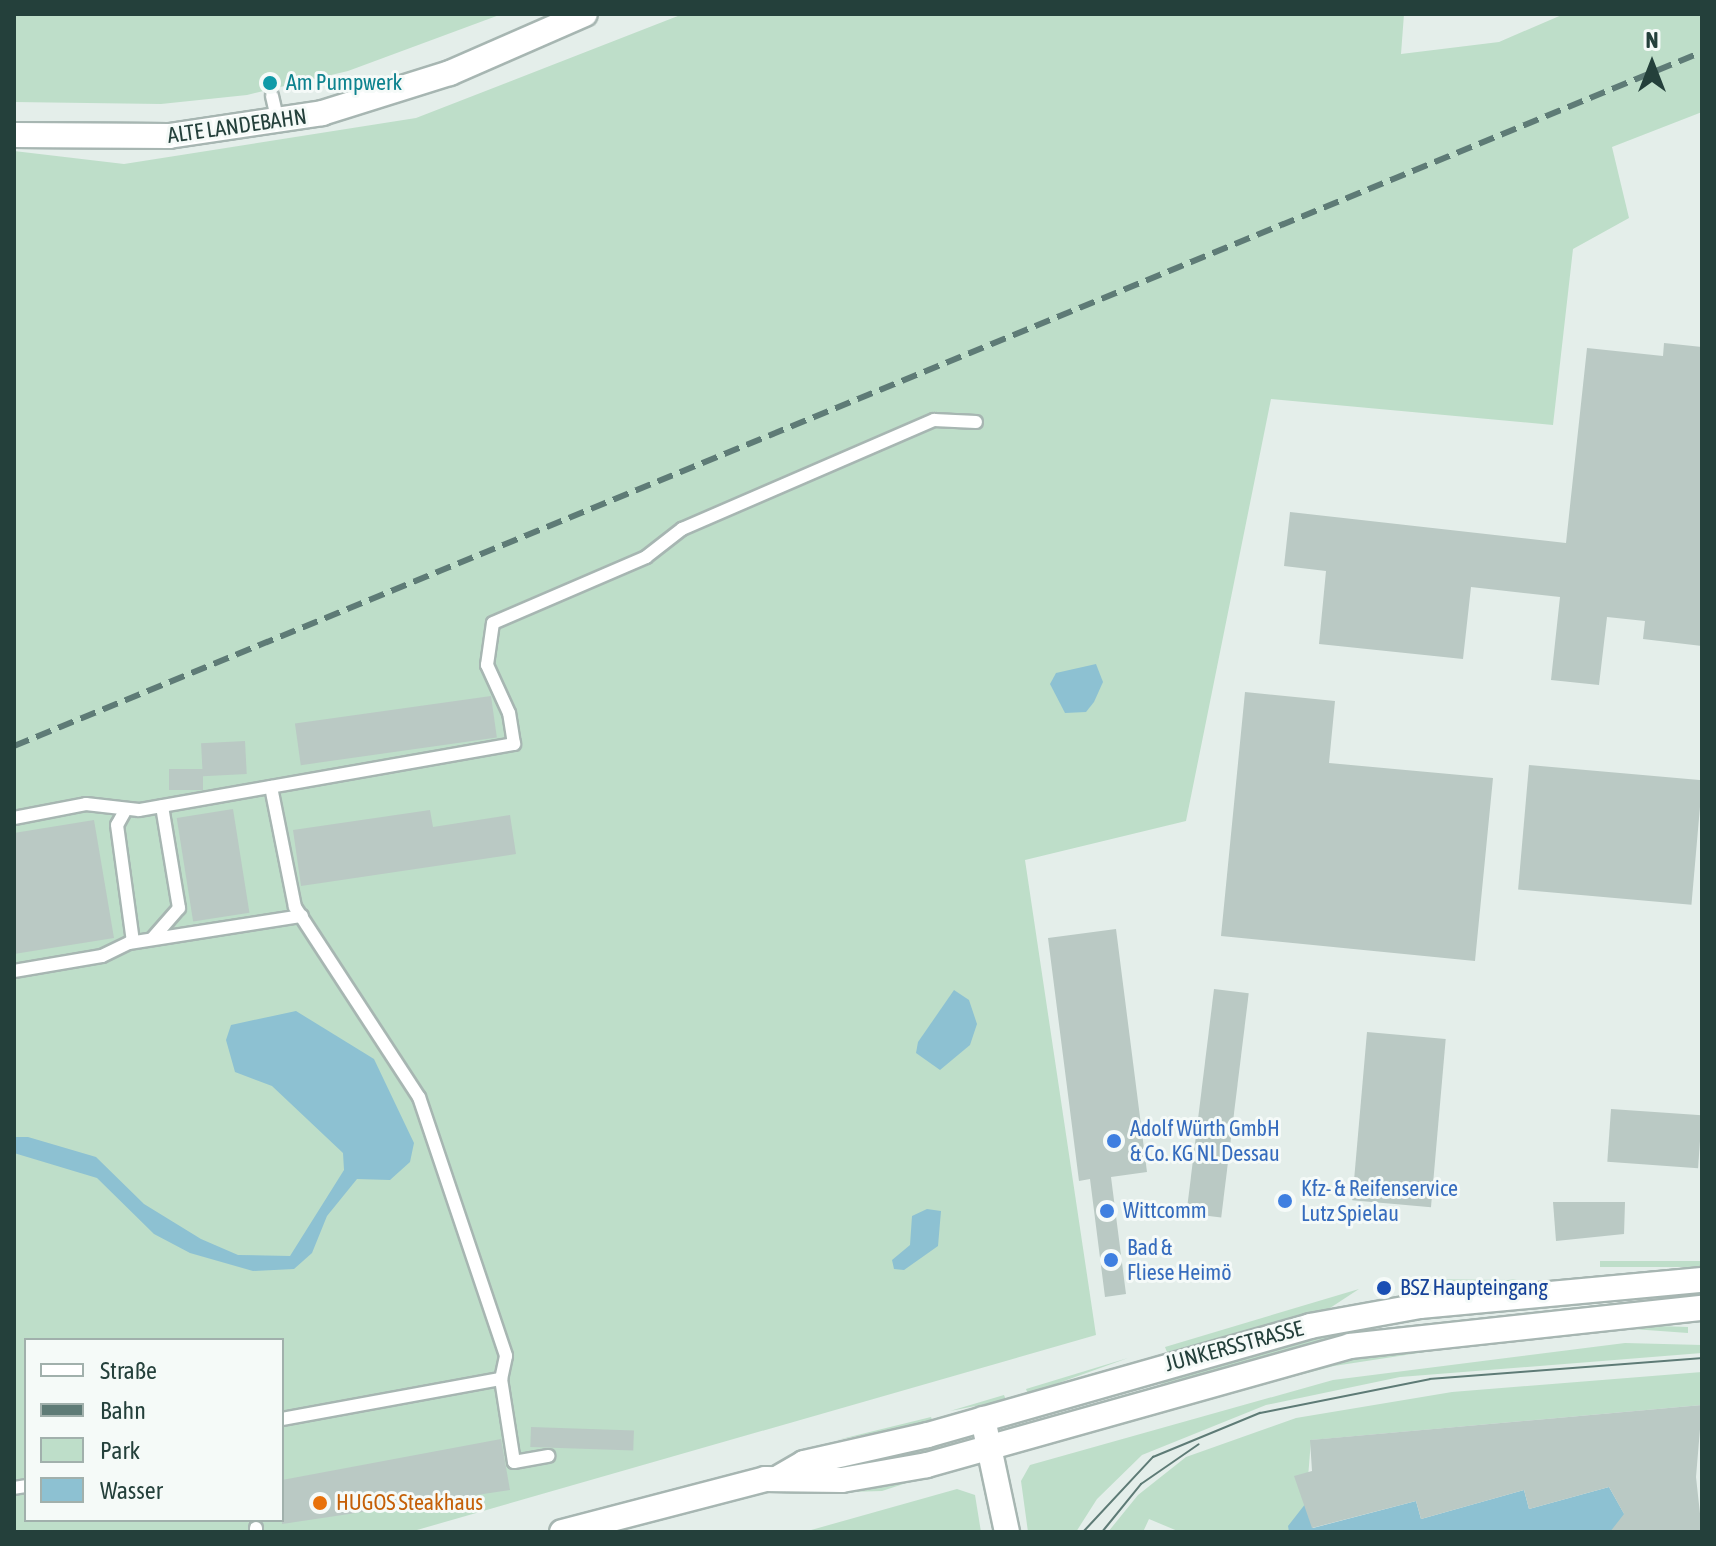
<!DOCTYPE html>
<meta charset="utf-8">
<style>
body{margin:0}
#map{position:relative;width:1716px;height:1546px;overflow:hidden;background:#e4eeea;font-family:"Asap Condensed",sans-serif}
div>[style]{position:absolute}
.green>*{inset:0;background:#bedec9;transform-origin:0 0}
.water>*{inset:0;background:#8dc1d2}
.building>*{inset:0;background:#bac9c4;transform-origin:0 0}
.roads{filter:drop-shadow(2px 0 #a7b6b2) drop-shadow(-2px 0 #a7b6b2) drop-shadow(0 2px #a7b6b2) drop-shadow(0 -2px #a7b6b2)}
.service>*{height:12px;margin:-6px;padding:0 6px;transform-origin:6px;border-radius:6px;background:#fff}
.minor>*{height:24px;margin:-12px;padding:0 12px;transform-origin:12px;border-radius:12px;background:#fff}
.secondary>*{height:24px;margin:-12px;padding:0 12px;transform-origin:12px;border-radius:12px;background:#fff}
.tram>*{height:2px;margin:-1px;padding:0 1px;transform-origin:1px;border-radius:1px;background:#5e7b76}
.rail>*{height:6px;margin-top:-3px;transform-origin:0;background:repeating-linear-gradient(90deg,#5e7b76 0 16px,transparent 0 24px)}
.dots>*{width:22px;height:22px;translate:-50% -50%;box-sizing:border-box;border:4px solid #f5faf8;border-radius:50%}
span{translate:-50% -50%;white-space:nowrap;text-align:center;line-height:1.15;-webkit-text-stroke:6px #f5faf8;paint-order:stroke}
.culture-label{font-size:22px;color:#0d838f}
.left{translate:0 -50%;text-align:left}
.street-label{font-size:22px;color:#24403b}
.shop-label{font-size:22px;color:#366cbe}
.transit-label{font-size:22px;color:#164399}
.food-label{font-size:22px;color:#c56008}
.frame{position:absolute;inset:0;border:16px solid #24403b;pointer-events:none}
.legend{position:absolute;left:24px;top:1338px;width:260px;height:184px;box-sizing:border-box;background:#f5faf8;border:2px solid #a1b0ac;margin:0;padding:10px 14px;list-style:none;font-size:24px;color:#24403b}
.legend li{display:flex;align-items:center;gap:16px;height:40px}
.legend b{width:40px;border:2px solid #a1b0ac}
.north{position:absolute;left:1612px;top:24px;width:80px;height:80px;-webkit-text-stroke:6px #f5faf8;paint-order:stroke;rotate:0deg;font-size:22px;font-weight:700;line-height:32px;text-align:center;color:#24403b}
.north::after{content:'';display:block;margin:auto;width:28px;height:36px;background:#24403b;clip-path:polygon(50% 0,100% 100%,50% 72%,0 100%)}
</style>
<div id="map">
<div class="green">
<i style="clip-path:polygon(14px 14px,502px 14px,348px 71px,247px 95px,161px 104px,14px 102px)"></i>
<i style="clip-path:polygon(evenodd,683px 14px,1404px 14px,1401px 54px,1499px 42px,1564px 14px,1702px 14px,1702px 112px,1612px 147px,1629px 218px,1573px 249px,1553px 425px,1271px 399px,1186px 821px,1025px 860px,1096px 1335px,410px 1532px,14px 1532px,14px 151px,124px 164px,416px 118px,683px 14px,26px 1340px,282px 1340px,282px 1520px,26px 1520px,26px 1340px)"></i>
<i style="left:1702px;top:1261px;width:6px;height:102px;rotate:90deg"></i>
<i style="clip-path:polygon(1413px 1279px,1508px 1280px,1517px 1279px,1492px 1285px)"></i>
<i style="clip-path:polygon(1359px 1289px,1330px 1308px,1167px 1352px,1165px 1347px)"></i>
<i style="left:1702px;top:1290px;width:8px;height:100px;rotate:90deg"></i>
<i style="clip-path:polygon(1417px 1318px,1162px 1384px,1159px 1380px,1272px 1345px)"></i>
<i style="clip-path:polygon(1605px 1327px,1631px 1325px,1688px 1327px,1688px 1333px)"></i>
<i style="clip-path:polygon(1581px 1328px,1334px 1366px,1041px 1443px,1295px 1369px,1397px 1349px)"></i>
<i style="clip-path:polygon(1625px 1343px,1702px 1345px,1702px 1353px,1400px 1377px,1266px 1405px,1142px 1455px,1097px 1499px,1076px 1532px,1028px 1532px,1021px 1481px,1030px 1465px,1333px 1380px)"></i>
<i style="clip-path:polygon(1128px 1358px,1028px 1394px,1026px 1389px)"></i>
<i style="clip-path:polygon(1702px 1372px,1702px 1405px,1311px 1440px,1306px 1503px,1289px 1532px,1180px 1532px,1149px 1519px,1143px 1532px,1108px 1532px,1138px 1495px,1186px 1457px,1296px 1418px,1452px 1392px)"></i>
<i style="clip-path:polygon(1004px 1395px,1006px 1400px,950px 1411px)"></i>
<i style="clip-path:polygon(931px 1417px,933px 1422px,837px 1440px)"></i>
<i style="clip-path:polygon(937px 1444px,939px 1451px,860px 1465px,861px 1462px)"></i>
<i style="clip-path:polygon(943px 1471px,882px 1491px,780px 1494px,843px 1489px)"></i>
<i style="clip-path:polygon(957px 1489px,975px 1495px,981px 1532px,804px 1532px)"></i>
</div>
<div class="water">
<i style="clip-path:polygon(1096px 664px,1103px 682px,1094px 702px,1086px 712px,1065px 713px,1050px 684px,1056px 673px)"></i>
<i style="clip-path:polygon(954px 990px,969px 1000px,977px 1024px,970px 1045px,940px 1070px,916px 1053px,918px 1042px)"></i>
<i style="clip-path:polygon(296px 1011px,374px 1059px,414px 1143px,410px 1162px,390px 1180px,357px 1179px,327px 1216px,312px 1253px,294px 1269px,253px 1271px,190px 1253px,154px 1234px,97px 1178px,14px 1153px,14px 1137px,28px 1137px,96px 1157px,144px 1204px,201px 1239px,238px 1255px,290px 1256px,344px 1170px,343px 1153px,272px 1086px,235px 1072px,226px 1040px,231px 1025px)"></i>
<i style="clip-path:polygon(927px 1209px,941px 1211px,938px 1246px,904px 1270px,894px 1269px,892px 1260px,910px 1245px,912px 1216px)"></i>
<i style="clip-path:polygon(1609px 1487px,1627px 1519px,1618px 1532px,1289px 1532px,1288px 1526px,1306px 1503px,1313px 1528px,1416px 1501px,1421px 1519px,1524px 1490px,1529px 1509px)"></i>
</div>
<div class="building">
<i style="clip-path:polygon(1664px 343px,1702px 347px,1702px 646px,1643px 639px,1645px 621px,1607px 617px,1599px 685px,1551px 680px,1560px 597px,1471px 587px,1463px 659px,1319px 644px,1326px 571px,1284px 566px,1290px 512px,1566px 543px,1587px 348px,1663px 356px)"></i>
<i style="clip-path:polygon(1245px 692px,1335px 701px,1329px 763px,1493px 778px,1475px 961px,1221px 936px)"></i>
<i style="left:491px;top:696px;width:42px;height:198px;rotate:82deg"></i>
<i style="left:245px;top:741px;width:33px;height:44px;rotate:87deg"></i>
<i style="left:1529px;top:765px;width:174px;height:125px;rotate:5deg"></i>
<i style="left:169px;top:769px;width:34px;height:21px"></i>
<i style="left:233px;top:809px;width:105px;height:57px;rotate:81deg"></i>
<i style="clip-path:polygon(430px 810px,433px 827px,510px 815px,516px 854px,301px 886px,293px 830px)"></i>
<i style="clip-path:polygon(94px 820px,114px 938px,14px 954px,14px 833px)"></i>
<i style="clip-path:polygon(1116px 929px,1147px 1172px,1111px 1177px,1126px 1294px,1105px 1297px,1090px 1179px,1079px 1181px,1048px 938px)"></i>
<i style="left:1214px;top:989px;width:35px;height:226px;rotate:7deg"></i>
<i style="left:1367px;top:1032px;width:79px;height:169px;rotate:5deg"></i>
<i style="left:1611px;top:1109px;width:91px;height:53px;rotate:4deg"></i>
<i style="clip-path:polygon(1553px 1202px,1625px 1202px,1624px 1234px,1556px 1241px)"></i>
<i style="clip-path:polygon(1702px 1405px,1696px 1477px,1702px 1532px,1610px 1532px,1624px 1514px,1609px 1487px,1529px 1509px,1524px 1490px,1421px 1519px,1416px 1501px,1312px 1528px,1294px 1476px,1312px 1471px,1310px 1440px)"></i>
<i style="left:531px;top:1427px;width:103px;height:20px;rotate:2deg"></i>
<i style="clip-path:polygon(501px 1439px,510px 1490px,282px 1524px,282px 1480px)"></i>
</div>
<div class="roads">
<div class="service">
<i style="left:272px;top:96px;width:27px;rotate:77deg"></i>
<i style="left:271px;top:787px;width:122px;rotate:78.7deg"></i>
<i style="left:295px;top:907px;width:227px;rotate:56.9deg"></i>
<i style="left:419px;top:1097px;width:273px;rotate:71.4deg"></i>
<i style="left:506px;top:1356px;width:24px;rotate:102deg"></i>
<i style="left:126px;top:809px;width:18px;rotate:119deg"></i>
<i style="left:117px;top:825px;width:118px;rotate:82.2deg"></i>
<i style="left:14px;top:818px;width:73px;rotate:-11deg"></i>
<i style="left:86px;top:804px;width:53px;rotate:6.5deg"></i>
<i style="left:139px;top:810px;width:381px;rotate:-10deg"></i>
<i style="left:514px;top:744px;width:31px;rotate:-99deg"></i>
<i style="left:509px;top:713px;width:53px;rotate:-114.6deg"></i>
<i style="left:487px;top:665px;width:42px;rotate:-81.9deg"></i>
<i style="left:493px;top:623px;width:167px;rotate:-23.3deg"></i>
<i style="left:646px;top:557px;width:46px;rotate:-37.9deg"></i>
<i style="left:682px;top:529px;width:275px;rotate:-23.4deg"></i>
<i style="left:934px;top:420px;width:42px;rotate:2.7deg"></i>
<i style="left:152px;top:939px;width:41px;rotate:-48.9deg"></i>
<i style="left:179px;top:908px;width:103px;rotate:-99.5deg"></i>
<i style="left:14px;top:971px;width:89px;rotate:-9.7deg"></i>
<i style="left:102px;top:956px;width:30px;rotate:-26deg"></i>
<i style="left:129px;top:943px;width:175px;rotate:-8.9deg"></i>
<i style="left:282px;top:1419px;width:223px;rotate:-10.4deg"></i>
<i style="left:501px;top:1379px;width:84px;rotate:81.1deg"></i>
<i style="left:514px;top:1462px;width:35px;rotate:-10deg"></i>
<i style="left:14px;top:1488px;width:12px;rotate:-9deg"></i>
<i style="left:256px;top:1528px;width:4px;rotate:90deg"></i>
</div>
<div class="minor">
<i style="left:983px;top:1419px;width:116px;rotate:78deg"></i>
</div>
<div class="secondary">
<i style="left:14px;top:135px;width:155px;rotate:0.4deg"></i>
<i style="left:169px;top:136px;width:155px;rotate:-8.5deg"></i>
<i style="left:322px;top:113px;width:134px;rotate:-17.4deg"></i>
<i style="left:450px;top:73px;width:147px;rotate:-23.6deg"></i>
<i style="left:780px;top:1477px;width:28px;rotate:-30deg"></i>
<i style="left:804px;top:1463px;width:127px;rotate:-12.7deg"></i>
<i style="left:928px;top:1435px;width:397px;rotate:-15.9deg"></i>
<i style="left:1310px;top:1326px;width:112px;rotate:-10.3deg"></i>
<i style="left:1420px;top:1306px;width:283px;rotate:-5.3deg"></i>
<i style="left:562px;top:1532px;width:210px;rotate:-14.6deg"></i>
<i style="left:765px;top:1479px;width:77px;rotate:0.7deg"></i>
<i style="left:842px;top:1480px;width:86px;rotate:-10deg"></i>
<i style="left:927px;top:1465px;width:439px;rotate:-15.7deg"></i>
<i style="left:1350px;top:1346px;width:354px;rotate:-6.2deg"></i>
</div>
</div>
<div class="tram">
<i style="left:1083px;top:1532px;width:103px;rotate:-47deg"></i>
<i style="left:1153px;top:1457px;width:116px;rotate:-22.4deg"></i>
<i style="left:1260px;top:1413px;width:173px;rotate:-11.3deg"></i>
<i style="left:1430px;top:1379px;width:273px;rotate:-4.4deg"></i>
<i style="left:1102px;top:1532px;width:62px;rotate:-50.9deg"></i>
<i style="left:1141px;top:1484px;width:70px;rotate:-34.6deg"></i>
</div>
<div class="rail">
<i style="left:14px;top:746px;width:1825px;rotate:-22.35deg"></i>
</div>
<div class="dots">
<i style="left:270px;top:83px;background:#0f9aa8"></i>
<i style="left:1114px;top:1141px;background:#3f7fe0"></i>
<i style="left:1285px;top:1201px;background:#3f7fe0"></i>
<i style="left:1107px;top:1211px;background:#3f7fe0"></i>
<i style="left:1111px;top:1260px;background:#3f7fe0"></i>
<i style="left:1384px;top:1288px;background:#1a4fb4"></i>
<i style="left:320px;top:1503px;background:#e8710a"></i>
</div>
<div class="culture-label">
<span class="left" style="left:286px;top:83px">Am Pumpwerk</span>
</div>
<div class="street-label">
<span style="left:237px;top:126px;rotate:-8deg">ALTE LANDEBAHN</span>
<span style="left:1234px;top:1346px;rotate:-15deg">JUNKERSSTRASSE</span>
</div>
<div class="shop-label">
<span class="left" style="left:1130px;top:1141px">Adolf Würth GmbH<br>&amp; Co. KG NL Dessau</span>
<span class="left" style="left:1301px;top:1201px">Kfz- &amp; Reifenservice<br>Lutz Spielau</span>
<span class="left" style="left:1123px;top:1211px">Wittcomm</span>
<span class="left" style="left:1127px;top:1260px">Bad &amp;<br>Fliese Heimö</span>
</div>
<div class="transit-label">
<span class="left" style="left:1400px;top:1288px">BSZ Haupteingang</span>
</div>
<div class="food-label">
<span class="left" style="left:336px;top:1503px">HUGOS Steakhaus</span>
</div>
<div class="frame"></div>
<ul class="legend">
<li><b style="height:10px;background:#fff"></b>Straße</li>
<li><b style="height:10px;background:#5e7b76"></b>Bahn</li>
<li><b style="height:22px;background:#bedec9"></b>Park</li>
<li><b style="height:22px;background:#8dc1d2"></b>Wasser</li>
</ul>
<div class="north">N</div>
</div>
